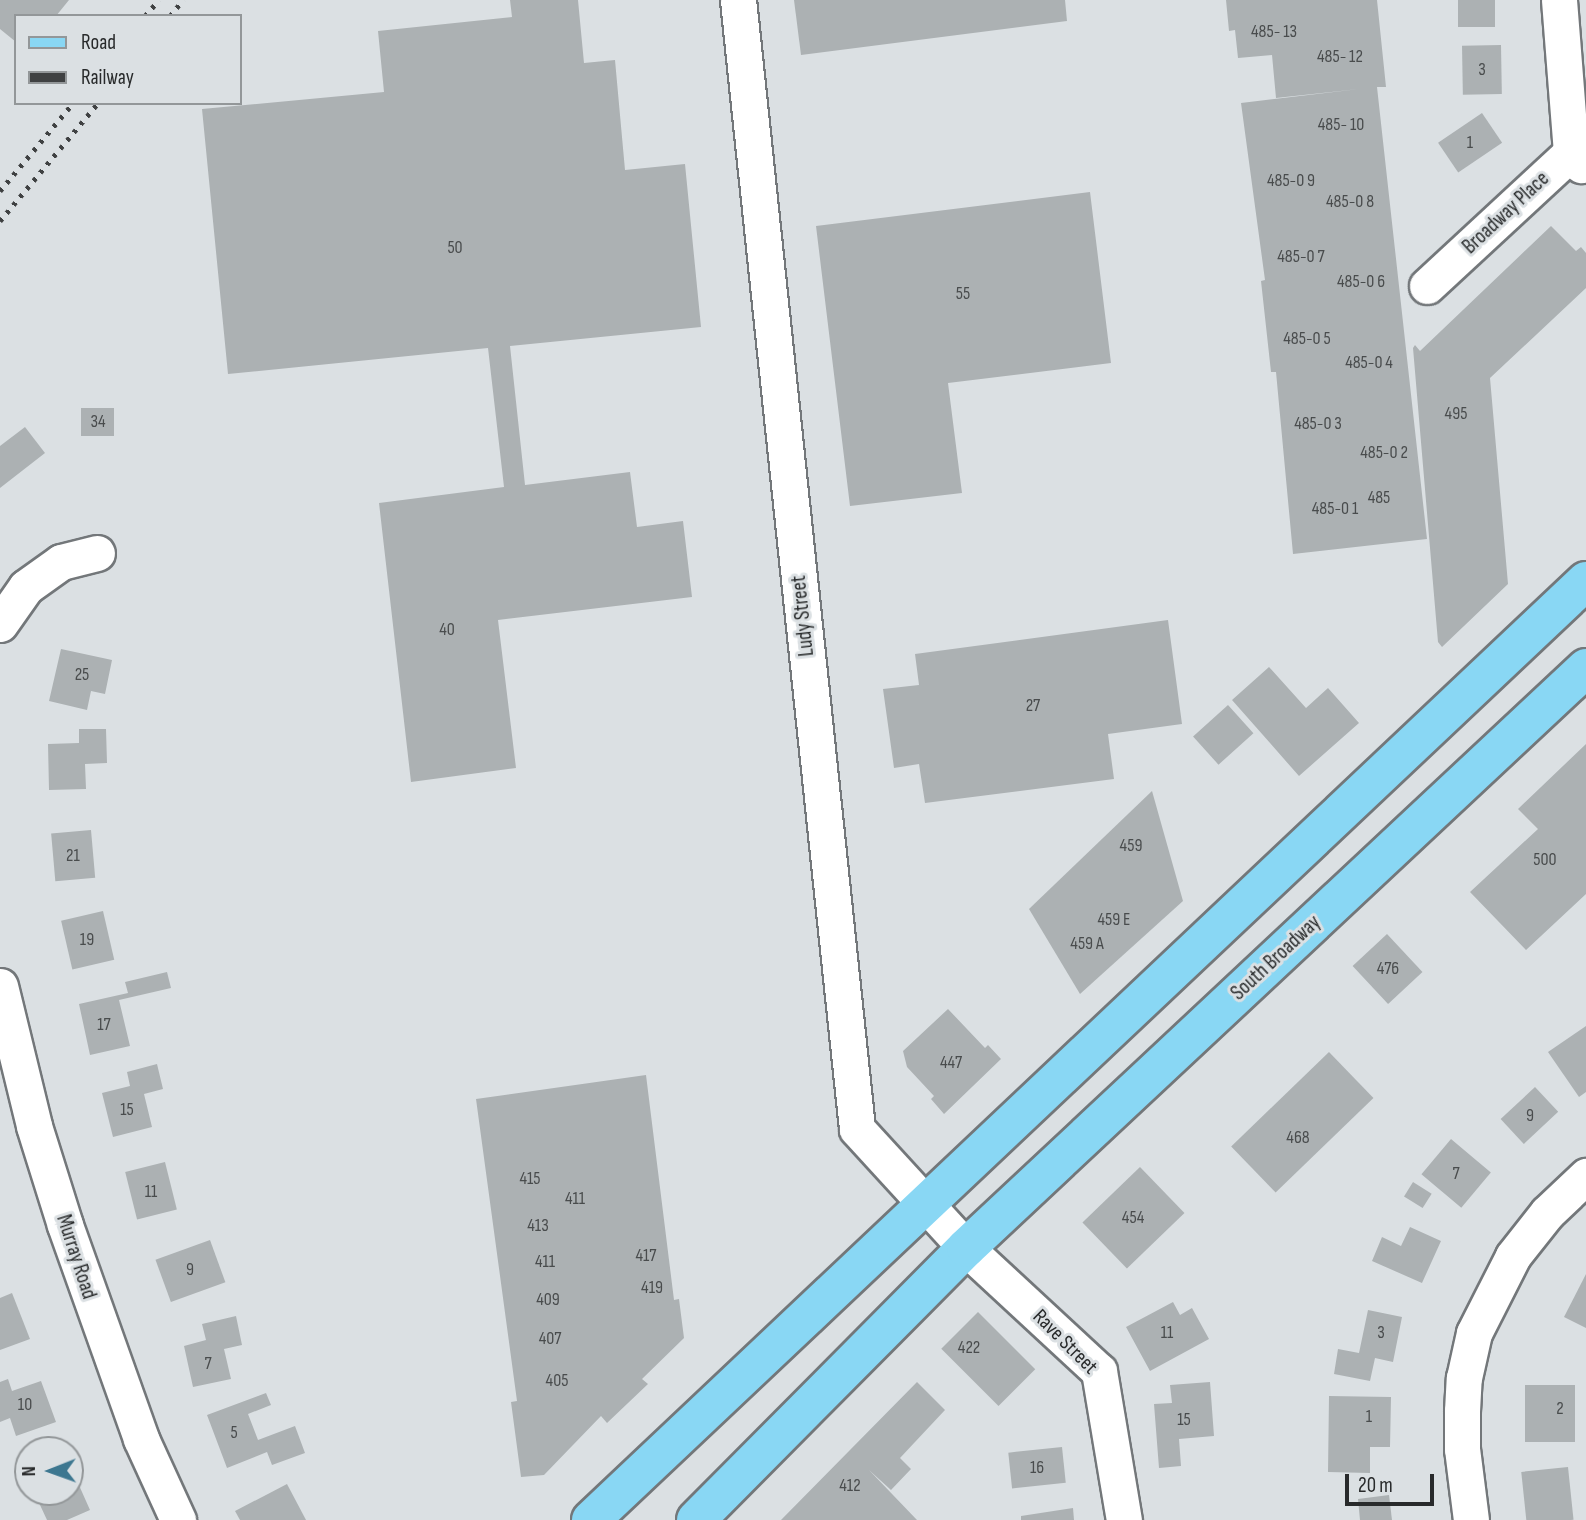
<!DOCTYPE html>
<style>
body{margin:0}
#map{position:relative;width:1586px;height:1520px;overflow:hidden;background:#dbe0e3;font-family:"Sofia Sans Condensed",sans-serif}
div>[style]{position:absolute}
.building>*{inset:0;background:#acb1b3;transform-origin:0 0}
.roads{filter:drop-shadow(2px 0 #73777a) drop-shadow(-2px 0 #73777a) drop-shadow(0 2px #73777a) drop-shadow(0 -2px #73777a)}
.minor>*{height:35px;margin:-17.5px;padding:0 17.5px;transform-origin:17.5px;border-radius:17.5px;background:#fff}
.primary>*{height:38px;margin:-19px;padding:0 19px;transform-origin:19px;border-radius:19px;background:#89d7f4}
.rail>*{height:5px;margin-top:-2.5px;transform-origin:0;background:repeating-linear-gradient(90deg,#3f4142 0 3.5px,transparent 0 10.5px)}
span{translate:-50% -50%;white-space:nowrap;text-align:center;line-height:1.15;-webkit-text-stroke:6px #dbe0e3;paint-order:stroke}
.number-label{font-size:18px;color:#494c4d}
.number-label span{-webkit-text-stroke-width:0}
.street-label{font-size:21px;color:#282a2b}
.legend{position:absolute;left:14px;top:14px;width:228px;height:91px;box-sizing:border-box;background:#dbe0e3;border:2px solid #939799;margin:0;padding:9px 12px;list-style:none;font-size:21px;color:#282a2b}
.legend li{display:flex;align-items:center;gap:14px;height:35px}
.legend b{width:35px;border:2px solid #939799}
.north{position:absolute;left:14px;top:1436px;width:70px;height:70px;box-sizing:border-box;background:#dbe0e3;border:2px solid #939799;border-radius:50%;rotate:269deg;font-size:19px;font-weight:700;line-height:28px;text-align:center;color:#282a2b}
.north::after{content:'';display:block;margin:auto;width:24px;height:32px;background:#3d7790;clip-path:polygon(50% 0,100% 100%,50% 72%,0 100%)}
.scale{position:absolute;left:1345px;top:1474px;width:89px;height:32px;box-sizing:border-box;border:4px solid #282a2b;border-top:0;padding-left:9px;font-size:21px;line-height:24px;white-space:nowrap;color:#282a2b;-webkit-text-stroke:5px #dbe0e3;paint-order:stroke}
</style>
<div id="map">
<div class="building">
<i style="clip-path:polygon(0 0,69px 0,56px 16px,16px 16px,16px 42px,0 29px)"></i>
<i style="clip-path:polygon(510px 0,578px 0,584px 63px,615px 60px,625px 170px,685px 164px,701px 327px,510px 346px,525px 485px,630px 472px,637px 527px,683px 521px,692px 597px,498px 620px,516px 768px,411px 782px,379px 503px,504px 487px,488px 348px,228px 374px,202px 109px,384px 92px,378px 31px,512px 17px)"></i>
<i style="clip-path:polygon(794px 0,1065px 0,1067px 21px,801px 55px)"></i>
<i style="clip-path:polygon(1226px 0,1377px 0,1386px 87px,1377px 87px,1427px 539px,1293px 554px,1276px 372px,1271px 372px,1261px 281px,1265px 280px,1241px 103px,1359px 89px,1276px 98px,1272px 55px,1238px 58px,1235px 30px,1229px 31px)"></i>
<i style="left:1458px;top:0;width:37px;height:27px"></i>
<i style="left:1501px;top:45px;width:49px;height:39px;rotate:89deg"></i>
<i style="left:1482px;top:113px;width:36px;height:53px;rotate:56deg"></i>
<i style="clip-path:polygon(1090px 192px,1111px 363px,948px 383px,962px 493px,850px 506px,816px 226px)"></i>
<i style="clip-path:polygon(1551px 226px,1576px 251px,1581px 247px,1586px 253px,1586px 288px,1490px 378px,1508px 584px,1442px 647px,1438px 642px,1413px 348px,1415px 345px,1420px 351px)"></i>
<i style="left:81px;top:408px;width:33px;height:28px"></i>
<i style="clip-path:polygon(25px 427px,45px 453px,0 488px,0 446px)"></i>
<i style="clip-path:polygon(1168px 620px,1182px 724px,1108px 734px,1114px 779px,925px 803px,919px 764px,894px 768px,883px 689px,919px 685px,915px 654px)"></i>
<i style="clip-path:polygon(61px 649px,112px 660px,105px 694px,91px 691px,87px 710px,49px 701px)"></i>
<i style="clip-path:polygon(1269px 667px,1306px 708px,1328px 688px,1359px 723px,1299px 776px,1232px 700px)"></i>
<i style="left:1228px;top:705px;width:38px;height:47px;rotate:48deg"></i>
<i style="clip-path:polygon(79px 729px,106px 729px,107px 763px,85px 764px,86px 789px,49px 790px,48px 744px,79px 743px)"></i>
<i style="clip-path:polygon(1586px 744px,1586px 894px,1526px 950px,1470px 892px,1538px 829px,1518px 809px)"></i>
<i style="clip-path:polygon(1152px 791px,1183px 901px,1080px 994px,1029px 909px)"></i>
<i style="left:91px;top:830px;width:48px;height:40px;rotate:85deg"></i>
<i style="left:103px;top:911px;width:50px;height:43px;rotate:77deg"></i>
<i style="left:1387px;top:934px;width:52px;height:47px;rotate:47deg"></i>
<i style="clip-path:polygon(167px 972px,171px 988px,119px 1000px,130px 1046px,90px 1055px,79px 1004px,128px 993px,125px 982px)"></i>
<i style="clip-path:polygon(948px 1009px,985px 1048px,988px 1045px,1001px 1059px,944px 1114px,931px 1099px,934px 1096px,907px 1067px,903px 1051px)"></i>
<i style="clip-path:polygon(1586px 1026px,1586px 1092px,1579px 1097px,1548px 1052px)"></i>
<i style="left:1329px;top:1052px;width:64px;height:136px;rotate:46deg"></i>
<i style="clip-path:polygon(157px 1064px,163px 1089px,144px 1094px,152px 1127px,113px 1137px,102px 1093px,130px 1086px,127px 1072px)"></i>
<i style="clip-path:polygon(646px 1075px,674px 1300px,679px 1299px,684px 1338px,642px 1379px,648px 1384px,607px 1423px,601px 1416px,544px 1475px,521px 1477px,511px 1402px,517px 1401px,476px 1099px)"></i>
<i style="left:1535px;top:1087px;width:34px;height:47px;rotate:47deg"></i>
<i style="left:1451px;top:1139px;width:52px;height:46px;rotate:40deg"></i>
<i style="left:165px;top:1162px;width:49px;height:41px;rotate:76deg"></i>
<i style="left:1140px;top:1167px;width:64px;height:80px;rotate:46deg"></i>
<i style="left:1413px;top:1182px;width:22px;height:17px;rotate:32deg"></i>
<i style="clip-path:polygon(1410px 1227px,1441px 1241px,1422px 1283px,1372px 1261px,1382px 1237px,1401px 1246px)"></i>
<i style="left:210px;top:1240px;width:45px;height:58px;rotate:70deg"></i>
<i style="clip-path:polygon(1586px 1274px,1586px 1328px,1564px 1317px)"></i>
<i style="clip-path:polygon(12px 1293px,30px 1339px,0 1350px,0 1298px)"></i>
<i style="clip-path:polygon(1173px 1302px,1180px 1315px,1192px 1308px,1209px 1339px,1150px 1371px,1126px 1327px)"></i>
<i style="clip-path:polygon(1368px 1310px,1402px 1317px,1393px 1362px,1375px 1358px,1370px 1381px,1334px 1374px,1338px 1349px,1359px 1353px)"></i>
<i style="left:978px;top:1312px;width:81px;height:52px;rotate:45deg"></i>
<i style="clip-path:polygon(236px 1316px,242px 1345px,224px 1349px,231px 1379px,193px 1387px,184px 1346px,206px 1340px,202px 1324px)"></i>
<i style="clip-path:polygon(8px 1379px,12px 1391px,41px 1381px,56px 1422px,16px 1436px,10px 1418px,0 1422px,0 1382px)"></i>
<i style="clip-path:polygon(917px 1382px,945px 1410px,900px 1458px,911px 1469px,891px 1490px,869px 1470px,917px 1520px,781px 1520px)"></i>
<i style="clip-path:polygon(1210px 1382px,1214px 1436px,1179px 1439px,1181px 1466px,1159px 1468px,1154px 1404px,1172px 1403px,1170px 1385px)"></i>
<i style="left:1525px;top:1385px;width:50px;height:57px"></i>
<i style="clip-path:polygon(266px 1393px,271px 1405px,248px 1414px,258px 1440px,295px 1426px,305px 1453px,272px 1465px,267px 1452px,227px 1468px,207px 1415px)"></i>
<i style="clip-path:polygon(1329px 1396px,1391px 1397px,1390px 1447px,1370px 1447px,1370px 1473px,1328px 1472px)"></i>
<i style="left:1062px;top:1447px;width:36px;height:54px;rotate:84deg"></i>
<i style="clip-path:polygon(70px 1465px,90px 1510px,67px 1520px,47px 1520px,34px 1492px,70px 1492px)"></i>
<i style="left:1568px;top:1467px;width:53px;height:47px;rotate:84deg"></i>
<i style="clip-path:polygon(287px 1484px,306px 1520px,240px 1520px,235px 1511px)"></i>
<i style="clip-path:polygon(1389px 1495px,1392px 1520px,1360px 1520px,1358px 1499px)"></i>
<i style="clip-path:polygon(1073px 1508px,1074px 1520px,1021px 1520px,1021px 1516px)"></i>
</div>
<div class="roads">
<div class="minor">
<i style="left:738px;top:0;width:1135px;rotate:83.98deg"></i>
<i style="left:857px;top:1129px;width:161px;rotate:47.5deg"></i>
<i style="left:966px;top:1248px;width:181px;rotate:42.8deg"></i>
<i style="left:1099px;top:1371px;width:151px;rotate:80.5deg"></i>
<i style="left:1559px;top:0;width:153px;rotate:85.5deg"></i>
<i style="left:1571px;top:153px;width:16px;rotate:50deg"></i>
<i style="left:1427px;top:286px;width:217px;rotate:-42.8deg"></i>
<i style="left:0;top:624px;width:45px;rotate:-54.9deg"></i>
<i style="left:26px;top:587px;width:43px;rotate:-35.5deg"></i>
<i style="left:61px;top:562px;width:37px;rotate:-14deg"></i>
<i style="left:0;top:986px;width:144px;rotate:76.3deg"></i>
<i style="left:34px;top:1126px;width:104px;rotate:72.6deg"></i>
<i style="left:65px;top:1225px;width:227px;rotate:70.4deg"></i>
<i style="left:141px;top:1439px;width:89px;rotate:65.4deg"></i>
<i style="left:1471px;top:1520px;width:72px;rotate:-97.2deg"></i>
<i style="left:1462px;top:1449px;width:38px;rotate:-90deg"></i>
<i style="left:1462px;top:1411px;width:33px;rotate:-87deg"></i>
<i style="left:1464px;top:1378px;width:46px;rotate:-77.5deg"></i>
<i style="left:1474px;top:1333px;width:86px;rotate:-63.1deg"></i>
<i style="left:1513px;top:1256px;width:55px;rotate:-51.7deg"></i>
<i style="left:1547px;top:1213px;width:54px;rotate:-43.5deg"></i>
</div>
<div class="primary">
<i style="left:591px;top:1520px;width:1368px;rotate:-43.34deg"></i>
<i style="left:696px;top:1520px;width:383px;rotate:-45.2deg"></i>
<i style="left:966px;top:1248px;width:849px;rotate:-43.09deg"></i>
</div>
</div>
<div class="rail">
<i style="left:145px;top:16px;width:21px;rotate:-49deg"></i>
<i style="left:170px;top:16px;width:21px;rotate:-51deg"></i>
<i style="left:0;top:191px;width:114px;rotate:-50.3deg"></i>
<i style="left:0;top:221px;width:153px;rotate:-50.3deg"></i>
</div>
<div class="number-label">
<span style="left:1274px;top:32px">485- 13</span>
<span style="left:1340px;top:57px">485- 12</span>
<span style="left:1482px;top:70px">3</span>
<span style="left:1341px;top:125px">485- 10</span>
<span style="left:1470px;top:143px">1</span>
<span style="left:1291px;top:181px">485-0 9</span>
<span style="left:1350px;top:202px">485-0 8</span>
<span style="left:455px;top:248px">50</span>
<span style="left:1301px;top:257px">485-0 7</span>
<span style="left:1361px;top:282px">485-0 6</span>
<span style="left:963px;top:294px">55</span>
<span style="left:1307px;top:339px">485-0 5</span>
<span style="left:1369px;top:363px">485-0 4</span>
<span style="left:1456px;top:414px">495</span>
<span style="left:98px;top:422px">34</span>
<span style="left:1318px;top:424px">485-0 3</span>
<span style="left:1384px;top:453px">485-0 2</span>
<span style="left:1379px;top:498px">485</span>
<span style="left:1335px;top:509px">485-0 1</span>
<span style="left:447px;top:630px">40</span>
<span style="left:82px;top:675px">25</span>
<span style="left:1033px;top:706px">27</span>
<span style="left:1131px;top:846px">459</span>
<span style="left:73px;top:856px">21</span>
<span style="left:1545px;top:860px">500</span>
<span style="left:1114px;top:920px">459 E</span>
<span style="left:87px;top:940px">19</span>
<span style="left:1087px;top:944px">459 A</span>
<span style="left:1388px;top:969px">476</span>
<span style="left:104px;top:1025px">17</span>
<span style="left:951px;top:1063px">447</span>
<span style="left:127px;top:1110px">15</span>
<span style="left:1530px;top:1116px">9</span>
<span style="left:1298px;top:1138px">468</span>
<span style="left:1456px;top:1174px">7</span>
<span style="left:530px;top:1179px">415</span>
<span style="left:151px;top:1192px">11</span>
<span style="left:575px;top:1199px">411</span>
<span style="left:1133px;top:1218px">454</span>
<span style="left:538px;top:1226px">413</span>
<span style="left:646px;top:1256px">417</span>
<span style="left:545px;top:1262px">411</span>
<span style="left:190px;top:1270px">9</span>
<span style="left:652px;top:1288px">419</span>
<span style="left:548px;top:1300px">409</span>
<span style="left:1167px;top:1333px">11</span>
<span style="left:1381px;top:1333px">3</span>
<span style="left:550px;top:1339px">407</span>
<span style="left:969px;top:1348px">422</span>
<span style="left:208px;top:1364px">7</span>
<span style="left:557px;top:1381px">405</span>
<span style="left:25px;top:1405px">10</span>
<span style="left:1560px;top:1409px">2</span>
<span style="left:1369px;top:1417px">1</span>
<span style="left:1184px;top:1420px">15</span>
<span style="left:234px;top:1433px">5</span>
<span style="left:1037px;top:1468px">16</span>
<span style="left:850px;top:1486px">412</span>
</div>
<div class="street-label">
<span style="left:1506px;top:213px;rotate:-43deg">Broadway Place</span>
<span style="left:803px;top:616px;rotate:-96deg">Ludy Street</span>
<span style="left:1276px;top:958px;rotate:-43deg">South Broadway</span>
<span style="left:76px;top:1257px;rotate:72deg">Murray Road</span>
<span style="left:1065px;top:1342px;rotate:45deg">Rave Street</span>
</div>
<ul class="legend">
<li><b style="height:9px;background:#89d7f4"></b>Road</li>
<li><b style="height:9px;background:#3f4142"></b>Railway</li>
</ul>
<div class="north">N</div>
<div class="scale">20 m</div>
</div>
